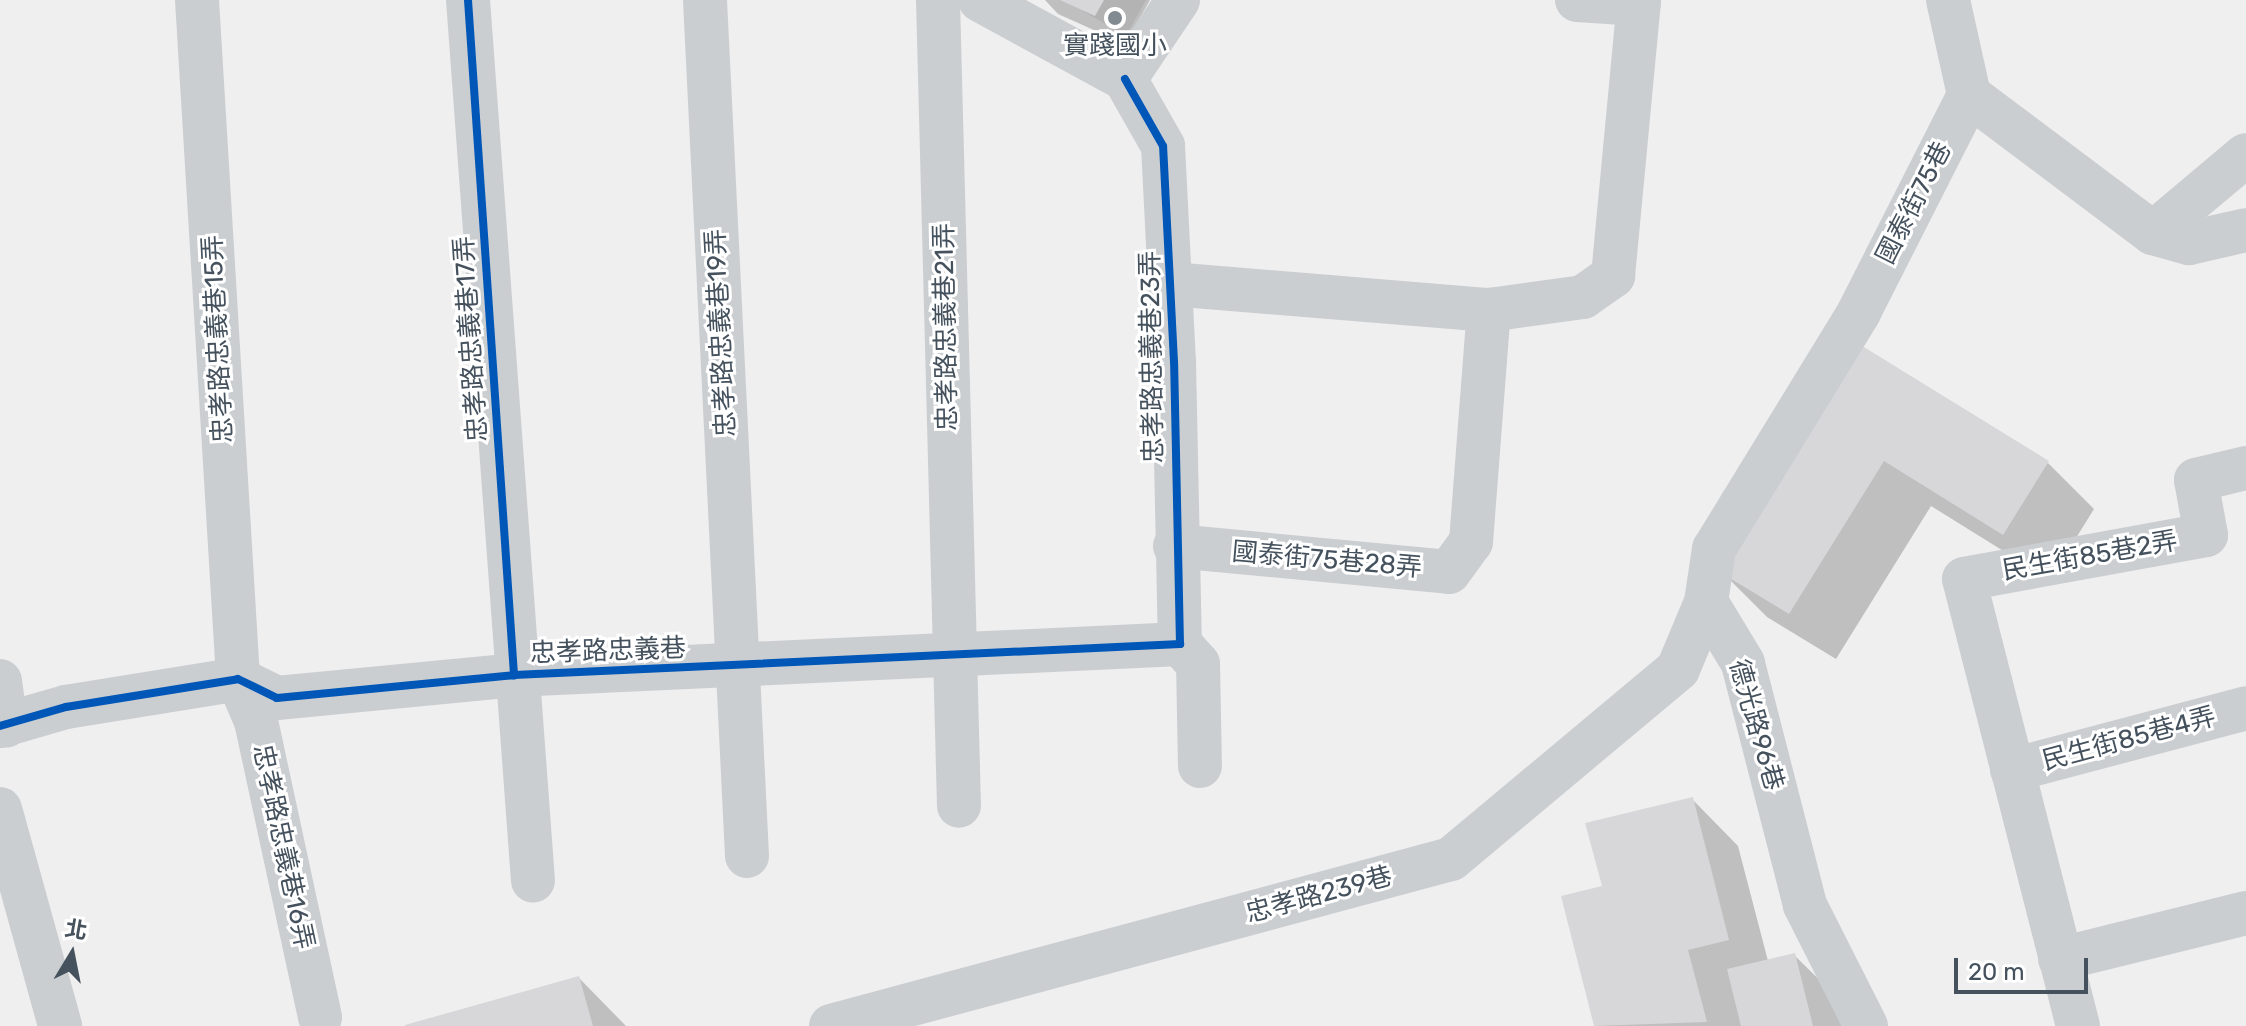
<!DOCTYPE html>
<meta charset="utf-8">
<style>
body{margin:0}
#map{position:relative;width:2246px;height:1026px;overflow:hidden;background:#f0efef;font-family:Rubik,"Noto Sans TC",sans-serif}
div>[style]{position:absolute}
.education>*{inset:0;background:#e2e0e2}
.shadow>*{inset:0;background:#0003}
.building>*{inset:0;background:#d7d7d9}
.minor>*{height:44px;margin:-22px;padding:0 22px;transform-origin:22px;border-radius:22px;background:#cbced1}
.cycleway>*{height:8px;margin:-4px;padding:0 4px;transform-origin:4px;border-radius:4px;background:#0057b8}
.dots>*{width:22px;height:22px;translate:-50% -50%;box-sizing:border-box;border:4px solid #fff;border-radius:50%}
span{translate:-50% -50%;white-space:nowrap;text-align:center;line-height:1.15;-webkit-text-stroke:6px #fff;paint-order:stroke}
.poi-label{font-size:26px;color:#45525e}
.street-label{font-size:26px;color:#45525e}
.north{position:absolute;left:32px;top:914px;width:80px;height:80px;-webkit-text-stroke:6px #fff;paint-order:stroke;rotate:10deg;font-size:22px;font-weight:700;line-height:32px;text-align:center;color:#45525e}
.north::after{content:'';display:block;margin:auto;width:28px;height:36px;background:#45525e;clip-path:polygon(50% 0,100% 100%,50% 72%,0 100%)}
.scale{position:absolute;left:1954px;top:958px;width:134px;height:36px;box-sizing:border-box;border:4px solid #45525e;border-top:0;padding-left:10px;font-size:24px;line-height:28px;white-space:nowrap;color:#45525e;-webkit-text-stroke:6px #fff;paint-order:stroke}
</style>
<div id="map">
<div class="education">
<i style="clip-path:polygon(1064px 0,1146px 0,1126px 36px)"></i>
</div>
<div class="shadow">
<i style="clip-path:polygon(1045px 0,1150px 0,1125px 44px,1058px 14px)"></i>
<i style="clip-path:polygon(1860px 346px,2048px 463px,2094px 509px,2050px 580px,1931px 506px,1836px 659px,1767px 617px,1720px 570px)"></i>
<i style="clip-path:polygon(1692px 799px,1738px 846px,1768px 961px,1794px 955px,1841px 1001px,1847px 1026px,1596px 1026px,1564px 898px,1604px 887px)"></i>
<i style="clip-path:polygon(579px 978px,626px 1026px,409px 1026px)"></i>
</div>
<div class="building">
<i style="clip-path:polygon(1060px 0,1104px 0,1095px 16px)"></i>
<i style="clip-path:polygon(1859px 344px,2049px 461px,2003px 535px,1884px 461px,1789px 614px,1718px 571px)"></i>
<i style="clip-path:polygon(1693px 797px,1729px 940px,1688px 950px,1707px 1022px,1594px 1026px,1561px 896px,1602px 886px,1585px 823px)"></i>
<i style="clip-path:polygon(1795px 953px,1813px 1026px,1741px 1026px,1727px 969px)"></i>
<i style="clip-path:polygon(579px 976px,593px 1026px,405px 1026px,405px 1025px)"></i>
</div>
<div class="minor">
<i style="left:197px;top:0;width:680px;rotate:86.54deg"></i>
<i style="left:238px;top:679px;width:46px;rotate:66.8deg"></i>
<i style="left:256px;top:721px;width:303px;rotate:77.8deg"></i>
<i style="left:468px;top:0;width:883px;rotate:85.78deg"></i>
<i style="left:705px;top:0;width:857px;rotate:87.19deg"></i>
<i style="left:938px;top:0;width:806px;rotate:88.51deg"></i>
<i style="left:980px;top:0;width:165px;rotate:28.6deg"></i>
<i style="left:1125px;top:79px;width:95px;rotate:-56.1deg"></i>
<i style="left:1577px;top:0;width:62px;rotate:3.7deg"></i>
<i style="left:1948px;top:0;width:97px;rotate:77.5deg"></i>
<i style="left:1969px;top:95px;width:230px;rotate:36.9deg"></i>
<i style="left:2153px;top:233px;width:37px;rotate:16deg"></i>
<i style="left:2189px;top:243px;width:58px;rotate:-12.8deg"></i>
<i style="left:1125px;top:79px;width:77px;rotate:60.4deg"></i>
<i style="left:1163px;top:146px;width:216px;rotate:87.1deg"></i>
<i style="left:1174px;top:362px;width:282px;rotate:88.8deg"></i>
<i style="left:2153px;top:233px;width:121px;rotate:-40deg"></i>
<i style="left:1171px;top:284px;width:319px;rotate:4.7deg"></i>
<i style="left:1489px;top:310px;width:95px;rotate:-7.9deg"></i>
<i style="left:1583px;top:297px;width:37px;rotate:-35deg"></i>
<i style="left:1613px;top:276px;width:277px;rotate:-84.6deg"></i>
<i style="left:1175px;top:546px;width:275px;rotate:5.4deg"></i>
<i style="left:1449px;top:572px;width:37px;rotate:-54deg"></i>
<i style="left:1471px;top:542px;width:233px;rotate:-85.6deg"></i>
<i style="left:1180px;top:644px;width:27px;rotate:48deg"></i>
<i style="left:1198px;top:664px;width:102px;rotate:88.9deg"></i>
<i style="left:0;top:681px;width:45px;rotate:82.4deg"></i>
<i style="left:0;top:726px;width:69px;rotate:-16.1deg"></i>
<i style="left:66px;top:707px;width:174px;rotate:-9.2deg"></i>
<i style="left:238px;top:679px;width:43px;rotate:26deg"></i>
<i style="left:277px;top:698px;width:238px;rotate:-5.5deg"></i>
<i style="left:514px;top:675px;width:667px;rotate:-2.66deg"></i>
<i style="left:2012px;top:770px;width:242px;rotate:-14.8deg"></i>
<i style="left:0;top:809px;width:225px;rotate:74.5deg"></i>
<i style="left:2060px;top:959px;width:192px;rotate:-13.9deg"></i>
<i style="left:831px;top:1026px;width:642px;rotate:-15.08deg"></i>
<i style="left:1451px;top:859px;width:296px;rotate:-39.9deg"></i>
<i style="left:1678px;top:669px;width:73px;rotate:-67.3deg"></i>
<i style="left:1866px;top:1026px;width:136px;rotate:-116.8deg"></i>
<i style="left:1805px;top:905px;width:250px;rotate:-104.4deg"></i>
<i style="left:1743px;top:663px;width:71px;rotate:-121.2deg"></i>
<i style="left:1706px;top:602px;width:54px;rotate:-81.4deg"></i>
<i style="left:1714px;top:549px;width:278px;rotate:-58.5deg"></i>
<i style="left:1859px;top:312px;width:243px;rotate:-63.1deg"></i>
<i style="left:2078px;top:1026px;width:461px;rotate:-104.3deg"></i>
<i style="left:1964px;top:579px;width:246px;rotate:-10.3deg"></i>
<i style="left:2206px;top:535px;width:56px;rotate:-100.3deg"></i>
<i style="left:2196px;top:480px;width:51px;rotate:-13.5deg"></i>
</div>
<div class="cycleway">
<i style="left:468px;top:0;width:677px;rotate:86.1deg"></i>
<i style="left:0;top:726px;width:69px;rotate:-16.1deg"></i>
<i style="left:66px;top:707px;width:174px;rotate:-9.2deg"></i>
<i style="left:238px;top:679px;width:43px;rotate:26deg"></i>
<i style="left:277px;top:698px;width:238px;rotate:-5.5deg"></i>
<i style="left:514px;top:675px;width:667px;rotate:-2.66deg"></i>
<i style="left:1180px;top:644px;width:282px;rotate:-91.2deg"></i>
<i style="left:1174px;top:362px;width:216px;rotate:-92.9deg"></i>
<i style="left:1163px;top:146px;width:77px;rotate:-119.6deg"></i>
</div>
<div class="dots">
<i style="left:1115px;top:18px;background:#818991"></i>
</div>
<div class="poi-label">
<span style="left:1115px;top:46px">實踐國小</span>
</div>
<div class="street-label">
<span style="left:1914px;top:203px;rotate:-63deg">國泰街75巷</span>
<span style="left:946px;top:327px;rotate:-91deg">忠孝路忠義巷21弄</span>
<span style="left:721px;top:333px;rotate:-93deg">忠孝路忠義巷19弄</span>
<span style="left:218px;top:339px;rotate:-93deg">忠孝路忠義巷15弄</span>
<span style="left:471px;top:339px;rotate:-94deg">忠孝路忠義巷17弄</span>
<span style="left:1152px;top:357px;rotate:-91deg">忠孝路忠義巷23弄</span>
<span style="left:2090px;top:556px;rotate:-10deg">民生街85巷2弄</span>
<span style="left:1327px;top:560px;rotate:5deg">國泰街75巷28弄</span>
<span style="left:608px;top:651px;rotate:-2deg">忠孝路忠義巷</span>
<span style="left:1756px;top:725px;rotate:74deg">德光路96巷</span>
<span style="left:2129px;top:739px;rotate:-15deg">民生街85巷4弄</span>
<span style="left:283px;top:847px;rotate:78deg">忠孝路忠義巷16弄</span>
<span style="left:1319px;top:895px;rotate:-15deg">忠孝路239巷</span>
</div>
<div class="north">北</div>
<div class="scale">20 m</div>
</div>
